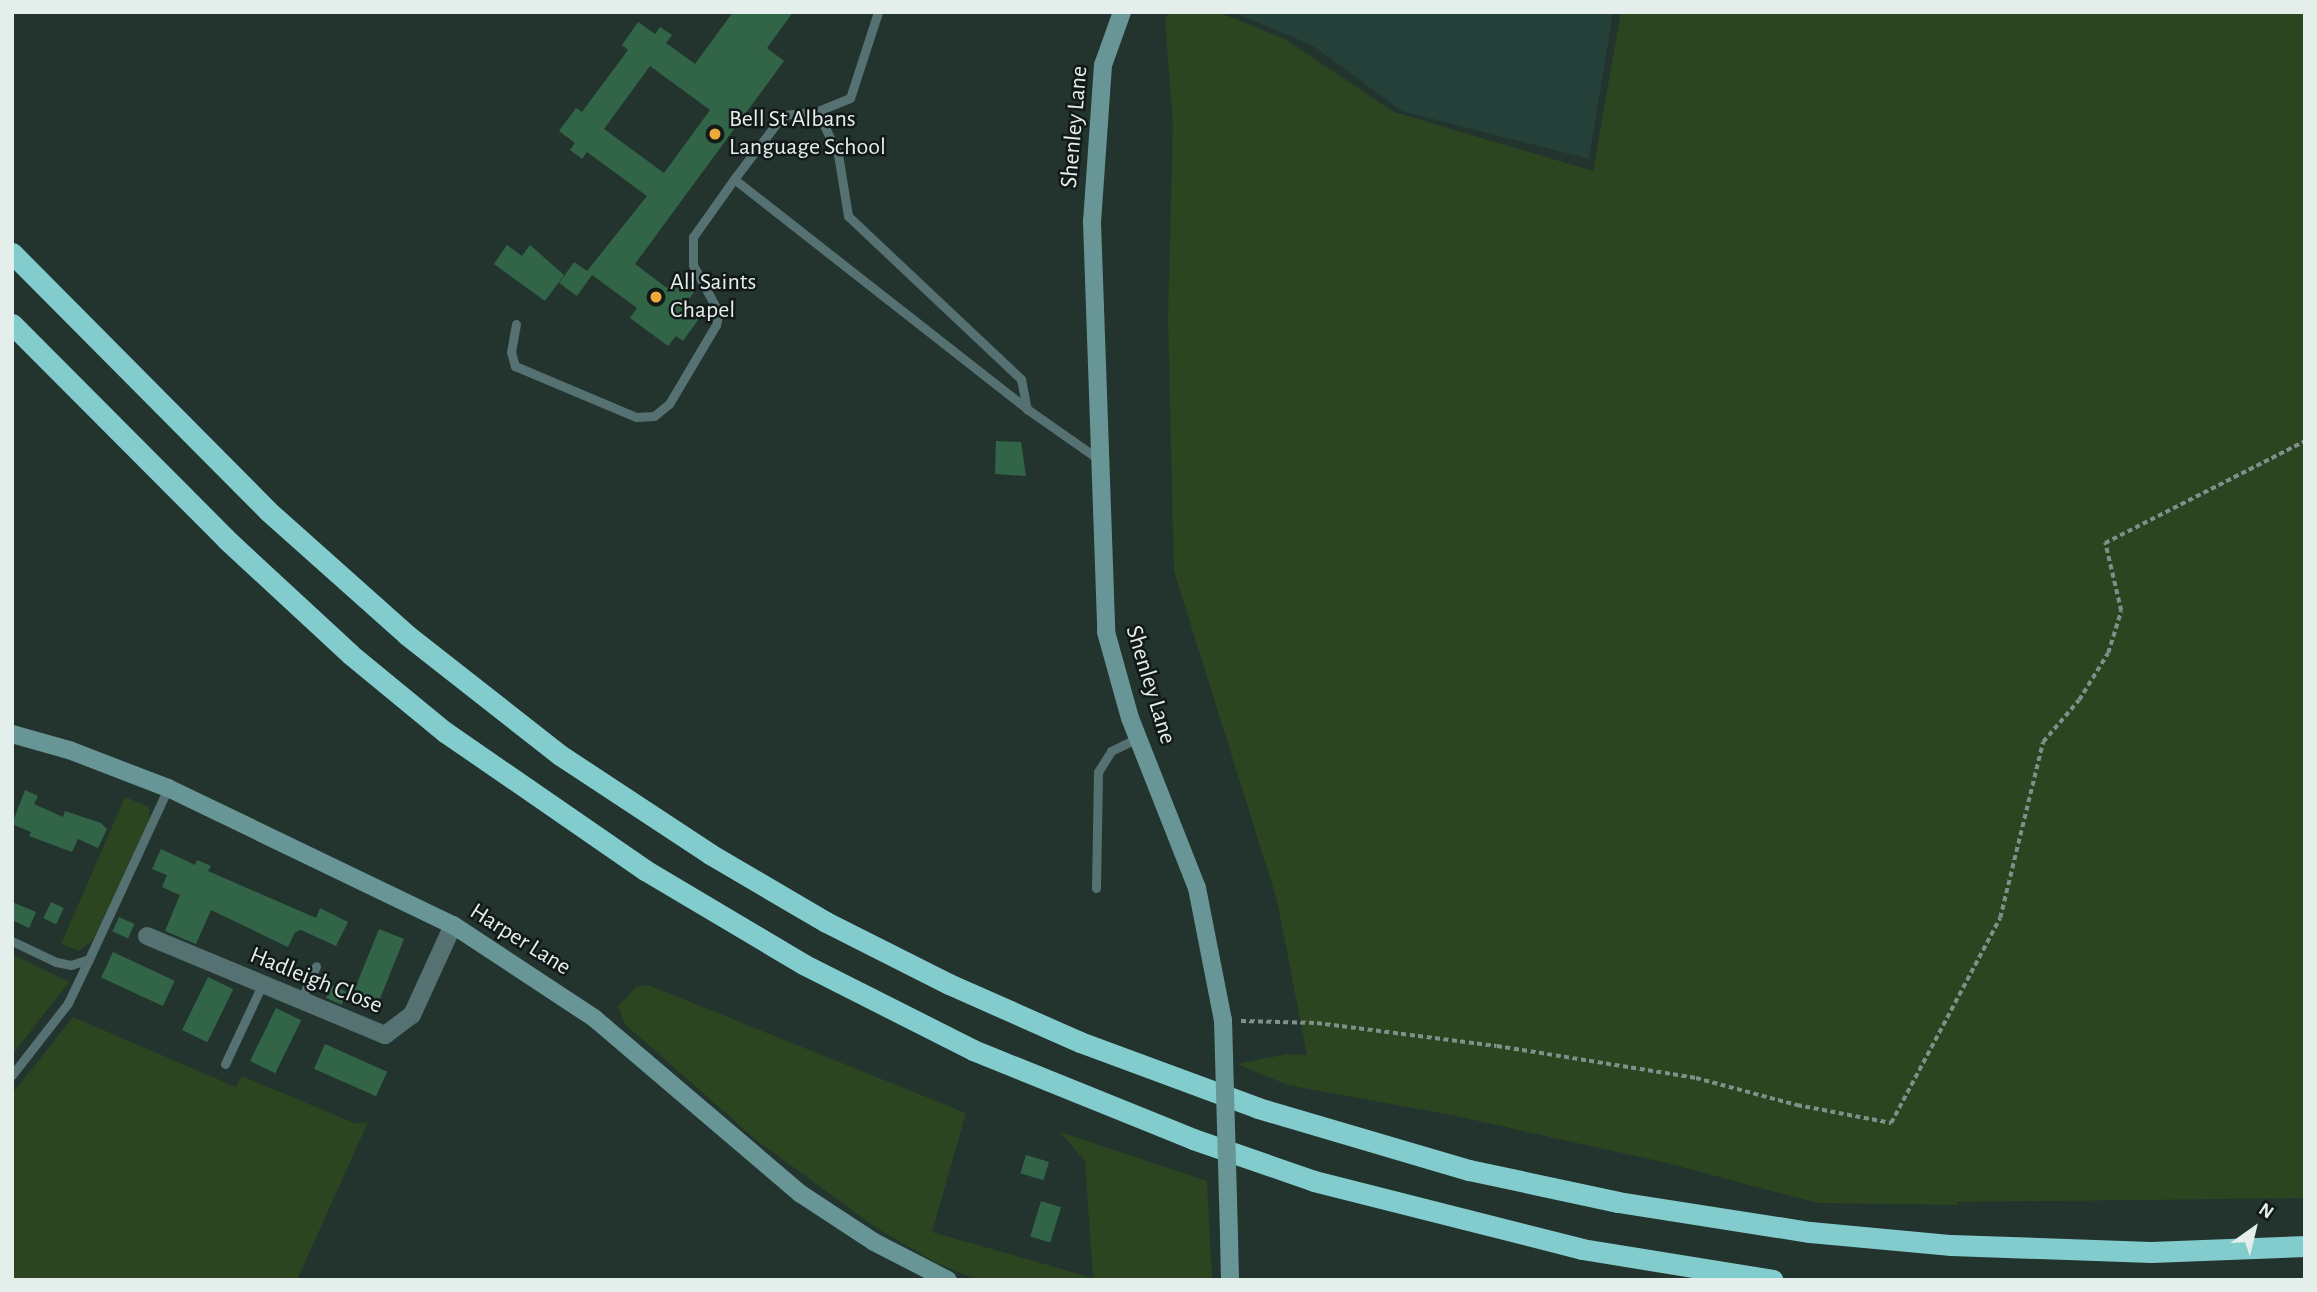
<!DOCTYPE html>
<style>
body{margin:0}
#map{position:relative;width:2317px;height:1292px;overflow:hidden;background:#23342f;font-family:"Alegreya Sans",sans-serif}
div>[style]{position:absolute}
.built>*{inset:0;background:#253f39}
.green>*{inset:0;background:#2a451f}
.building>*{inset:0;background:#326548;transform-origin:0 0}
.path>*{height:3.5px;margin-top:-1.75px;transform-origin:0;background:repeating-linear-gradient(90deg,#818f8b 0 5px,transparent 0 8.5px)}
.lane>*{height:9px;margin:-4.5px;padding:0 4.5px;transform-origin:4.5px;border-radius:4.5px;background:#557172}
.street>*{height:18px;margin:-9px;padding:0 9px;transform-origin:9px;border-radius:9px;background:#557172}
.secondary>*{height:18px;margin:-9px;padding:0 9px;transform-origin:9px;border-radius:9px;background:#689697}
.highway>*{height:21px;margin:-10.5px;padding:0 10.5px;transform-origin:10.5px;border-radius:10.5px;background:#83ccce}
.secondary-bridge>*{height:18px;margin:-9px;padding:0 9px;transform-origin:9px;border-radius:9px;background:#689697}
.dots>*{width:19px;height:19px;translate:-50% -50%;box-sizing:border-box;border:4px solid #121918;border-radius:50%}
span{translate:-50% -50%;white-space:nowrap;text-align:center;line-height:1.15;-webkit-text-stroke:5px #121918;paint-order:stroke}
.poi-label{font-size:24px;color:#e4eeeb}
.left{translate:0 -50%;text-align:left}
.street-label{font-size:24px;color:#e4eeeb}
.frame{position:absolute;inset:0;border:14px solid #e4eeeb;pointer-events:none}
.north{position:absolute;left:2219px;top:1194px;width:70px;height:70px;-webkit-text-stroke:5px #121918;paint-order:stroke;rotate:34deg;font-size:19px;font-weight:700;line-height:28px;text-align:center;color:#e4eeeb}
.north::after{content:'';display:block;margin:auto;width:24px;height:32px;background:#e4eeeb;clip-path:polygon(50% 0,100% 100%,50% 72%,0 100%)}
</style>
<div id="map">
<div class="built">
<i style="clip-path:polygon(1232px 12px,1613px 12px,1589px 159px,1402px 111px,1312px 45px)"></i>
</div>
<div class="green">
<i style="clip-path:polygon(1170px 12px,1218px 12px,1285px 39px,1394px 112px,1593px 171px,1621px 12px,2305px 12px,2305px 1198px,1956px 1202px,1960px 1205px,1817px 1203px,1667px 1163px,1456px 1116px,1288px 1085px,1237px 1064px,1287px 1054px,1307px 1055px,1277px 900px,1174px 571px,1168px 318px,1173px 126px,1165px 19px)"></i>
<i style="clip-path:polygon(125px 797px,149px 807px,150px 818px,93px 940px,79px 951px,61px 944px)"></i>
<i style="clip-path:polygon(12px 954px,69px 982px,12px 1055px)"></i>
<i style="clip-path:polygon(648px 985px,966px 1113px,932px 1232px,1093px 1278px,1085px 1161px,1060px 1132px,1207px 1181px,1212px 1280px,977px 1280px,935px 1262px,875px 1227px,755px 1139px,625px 1024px,618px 1006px,636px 987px)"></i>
<i style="clip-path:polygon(73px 1017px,236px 1087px,242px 1076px,356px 1124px,368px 1122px,297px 1280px,12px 1280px,12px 1094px)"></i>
</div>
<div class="building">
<i style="clip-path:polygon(evenodd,733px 12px,793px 12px,767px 48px,784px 61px,635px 264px,667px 288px,675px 278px,694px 292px,687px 302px,703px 313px,683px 341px,676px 336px,668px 346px,630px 318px,637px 308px,592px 275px,577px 296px,559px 283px,574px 262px,587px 271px,647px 196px,587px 152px,582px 159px,570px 150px,575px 143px,559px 131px,576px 108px,582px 112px,628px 50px,622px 45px,638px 22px,655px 34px,660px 27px,672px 35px,666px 43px,695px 64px,733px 12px,650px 66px,710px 110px,664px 173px,604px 129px,650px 66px)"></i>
<i style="clip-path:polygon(507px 245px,522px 256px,530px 245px,564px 275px,545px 301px,494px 264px)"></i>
<i style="clip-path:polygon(996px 441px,1021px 442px,1026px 476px,995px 474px)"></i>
<i style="clip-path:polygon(25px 790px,38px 796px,34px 804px,63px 817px,65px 811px,101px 823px,107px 829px,98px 848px,78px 839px,72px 852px,29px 836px,31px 832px,12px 824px)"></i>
<i style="clip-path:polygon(161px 849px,195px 865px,197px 860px,211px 866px,208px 871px,316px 918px,320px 908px,348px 922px,336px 946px,301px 930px,295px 932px,288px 947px,211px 910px,196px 944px,165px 931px,180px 895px,162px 887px,167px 875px,152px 869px)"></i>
<i style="clip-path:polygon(12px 902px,36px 912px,29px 928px,12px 920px)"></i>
<i style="left:51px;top:902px;width:14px;height:18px;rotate:25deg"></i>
<i style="left:119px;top:917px;width:17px;height:16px;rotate:24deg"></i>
<i style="left:379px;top:929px;width:27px;height:70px;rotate:22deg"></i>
<i style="left:113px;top:952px;width:68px;height:28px;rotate:25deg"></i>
<i style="left:208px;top:977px;width:28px;height:59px;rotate:26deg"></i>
<i style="left:332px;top:985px;width:17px;height:14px;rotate:25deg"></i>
<i style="left:276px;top:1008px;width:28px;height:59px;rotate:26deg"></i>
<i style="left:325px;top:1044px;width:68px;height:27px;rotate:24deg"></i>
<i style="left:1026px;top:1155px;width:24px;height:19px;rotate:17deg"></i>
<i style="left:1041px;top:1201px;width:21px;height:37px;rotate:17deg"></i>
</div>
<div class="path">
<i style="left:1241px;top:1021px;width:76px;rotate:1.5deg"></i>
<i style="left:1317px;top:1023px;width:181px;rotate:7.3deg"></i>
<i style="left:1497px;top:1046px;width:202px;rotate:9.1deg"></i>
<i style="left:1696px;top:1078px;width:105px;rotate:15deg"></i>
<i style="left:1797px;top:1105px;width:96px;rotate:10.8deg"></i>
<i style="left:1891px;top:1123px;width:232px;rotate:-62deg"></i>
<i style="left:2000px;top:918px;width:181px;rotate:-76.3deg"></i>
<i style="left:2043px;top:742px;width:55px;rotate:-49.4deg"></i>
<i style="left:2079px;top:700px;width:55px;rotate:-58.3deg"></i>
<i style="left:2108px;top:653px;width:44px;rotate:-72.8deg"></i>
<i style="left:2121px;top:611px;width:70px;rotate:-103.2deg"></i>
<i style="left:2105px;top:543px;width:225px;rotate:-27deg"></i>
</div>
<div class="lane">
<i style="left:878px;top:12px;width:90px;rotate:108deg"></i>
<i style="left:850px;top:98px;width:35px;rotate:158deg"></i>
<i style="left:817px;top:111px;width:34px;rotate:173deg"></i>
<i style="left:783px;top:115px;width:81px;rotate:127.4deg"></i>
<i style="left:734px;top:179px;width:372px;rotate:38.1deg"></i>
<i style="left:1027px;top:409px;width:85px;rotate:35deg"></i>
<i style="left:817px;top:111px;width:48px;rotate:64deg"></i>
<i style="left:838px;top:154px;width:63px;rotate:80.8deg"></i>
<i style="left:848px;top:216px;width:238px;rotate:43.3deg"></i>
<i style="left:1021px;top:379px;width:31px;rotate:79deg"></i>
<i style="left:516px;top:324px;width:28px;rotate:100deg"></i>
<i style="left:511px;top:352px;width:15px;rotate:74deg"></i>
<i style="left:515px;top:366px;width:131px;rotate:22.9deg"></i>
<i style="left:636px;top:417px;width:18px;rotate:-3deg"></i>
<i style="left:654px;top:416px;width:19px;rotate:-39deg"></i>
<i style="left:669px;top:404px;width:92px;rotate:-59.3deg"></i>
<i style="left:716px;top:325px;width:12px;rotate:-76deg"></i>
<i style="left:719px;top:313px;width:55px;rotate:-118.4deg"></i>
<i style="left:693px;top:265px;width:28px;rotate:-90deg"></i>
<i style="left:693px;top:237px;width:71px;rotate:-54.7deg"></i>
<i style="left:1096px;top:888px;width:116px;rotate:-89deg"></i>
<i style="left:1098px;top:772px;width:25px;rotate:-58deg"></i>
<i style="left:1111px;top:751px;width:30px;rotate:-26deg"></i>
<i style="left:12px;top:941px;width:49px;rotate:25.5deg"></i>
<i style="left:56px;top:962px;width:15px;rotate:11deg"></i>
<i style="left:71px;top:965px;width:19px;rotate:-18deg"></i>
<i style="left:89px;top:959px;width:188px;rotate:-65.2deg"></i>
<i style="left:301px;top:1000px;width:37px;rotate:-66deg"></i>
<i style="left:225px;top:1064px;width:87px;rotate:-64.9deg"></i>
<i style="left:12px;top:1075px;width:91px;rotate:-52.1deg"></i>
<i style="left:68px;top:1003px;width:49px;rotate:-64.5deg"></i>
</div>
<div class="street">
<i style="left:147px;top:936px;width:258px;rotate:22.6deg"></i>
<i style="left:385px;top:1035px;width:34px;rotate:-37deg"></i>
<i style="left:412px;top:1015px;width:99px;rotate:-65.5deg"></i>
</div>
<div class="secondary">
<i style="left:1122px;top:12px;width:56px;rotate:109.7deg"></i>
<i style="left:1103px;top:65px;width:157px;rotate:94deg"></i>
<i style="left:1092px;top:222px;width:410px;rotate:88deg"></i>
<i style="left:1106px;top:632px;width:89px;rotate:74.4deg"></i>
<i style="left:1130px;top:718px;width:183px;rotate:68.5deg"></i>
<i style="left:1197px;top:888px;width:135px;rotate:78.9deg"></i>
<i style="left:12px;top:734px;width:59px;rotate:15.7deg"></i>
<i style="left:69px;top:750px;width:106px;rotate:21deg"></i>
<i style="left:168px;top:788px;width:316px;rotate:25.7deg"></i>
<i style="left:453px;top:925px;width:169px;rotate:33.4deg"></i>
<i style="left:594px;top:1018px;width:272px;rotate:40.4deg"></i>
<i style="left:801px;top:1194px;width:87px;rotate:33.3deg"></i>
<i style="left:874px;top:1242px;width:83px;rotate:27.2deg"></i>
<i style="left:1229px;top:1236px;width:44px;rotate:88.7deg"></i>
</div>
<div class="highway">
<i style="left:12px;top:253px;width:363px;rotate:45.2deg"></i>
<i style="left:268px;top:511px;width:186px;rotate:41.7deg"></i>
<i style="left:407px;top:635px;width:194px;rotate:38.1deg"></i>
<i style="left:560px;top:755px;width:180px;rotate:33.4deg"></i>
<i style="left:710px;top:854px;width:134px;rotate:30.4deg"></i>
<i style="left:826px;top:922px;width:138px;rotate:26.8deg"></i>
<i style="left:949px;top:984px;width:143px;rotate:23.9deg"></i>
<i style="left:1080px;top:1042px;width:190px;rotate:20.3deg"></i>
<i style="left:1258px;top:1108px;width:220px;rotate:16.4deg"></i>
<i style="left:1469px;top:1170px;width:152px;rotate:12.1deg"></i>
<i style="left:1618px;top:1202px;width:194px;rotate:8.9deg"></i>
<i style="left:1810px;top:1232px;width:142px;rotate:5.3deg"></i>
<i style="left:1951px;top:1245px;width:200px;rotate:2deg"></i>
<i style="left:2151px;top:1252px;width:154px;rotate:-2.2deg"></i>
<i style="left:12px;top:324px;width:303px;rotate:45.1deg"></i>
<i style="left:226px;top:539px;width:169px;rotate:42.8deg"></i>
<i style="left:350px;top:654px;width:123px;rotate:39.4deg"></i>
<i style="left:445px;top:732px;width:243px;rotate:34.6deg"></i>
<i style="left:645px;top:870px;width:184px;rotate:30.7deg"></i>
<i style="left:803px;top:964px;width:191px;rotate:26.8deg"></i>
<i style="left:973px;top:1050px;width:237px;rotate:22deg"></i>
<i style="left:1193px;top:1139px;width:128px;rotate:19.1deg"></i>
<i style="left:1314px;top:1181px;width:276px;rotate:14.2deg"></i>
<i style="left:1582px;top:1249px;width:193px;rotate:9.2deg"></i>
</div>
<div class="secondary-bridge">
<i style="left:1223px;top:1020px;width:216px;rotate:88.4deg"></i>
</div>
<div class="dots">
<i style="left:715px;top:134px;background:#ebaa39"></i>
<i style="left:656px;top:297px;background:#ebaa39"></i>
</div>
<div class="poi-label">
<span class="left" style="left:729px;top:134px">Bell St Albans<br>Language School</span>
<span class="left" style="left:670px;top:297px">All Saints<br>Chapel</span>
</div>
<div class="street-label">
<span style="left:1075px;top:127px;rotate:-85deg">Shenley Lane</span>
<span style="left:1150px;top:685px;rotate:73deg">Shenley Lane</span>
<span style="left:520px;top:940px;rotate:32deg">Harper Lane</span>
<span style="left:316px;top:981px;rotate:22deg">Hadleigh Close</span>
</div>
<div class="frame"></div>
<div class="north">N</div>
</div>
